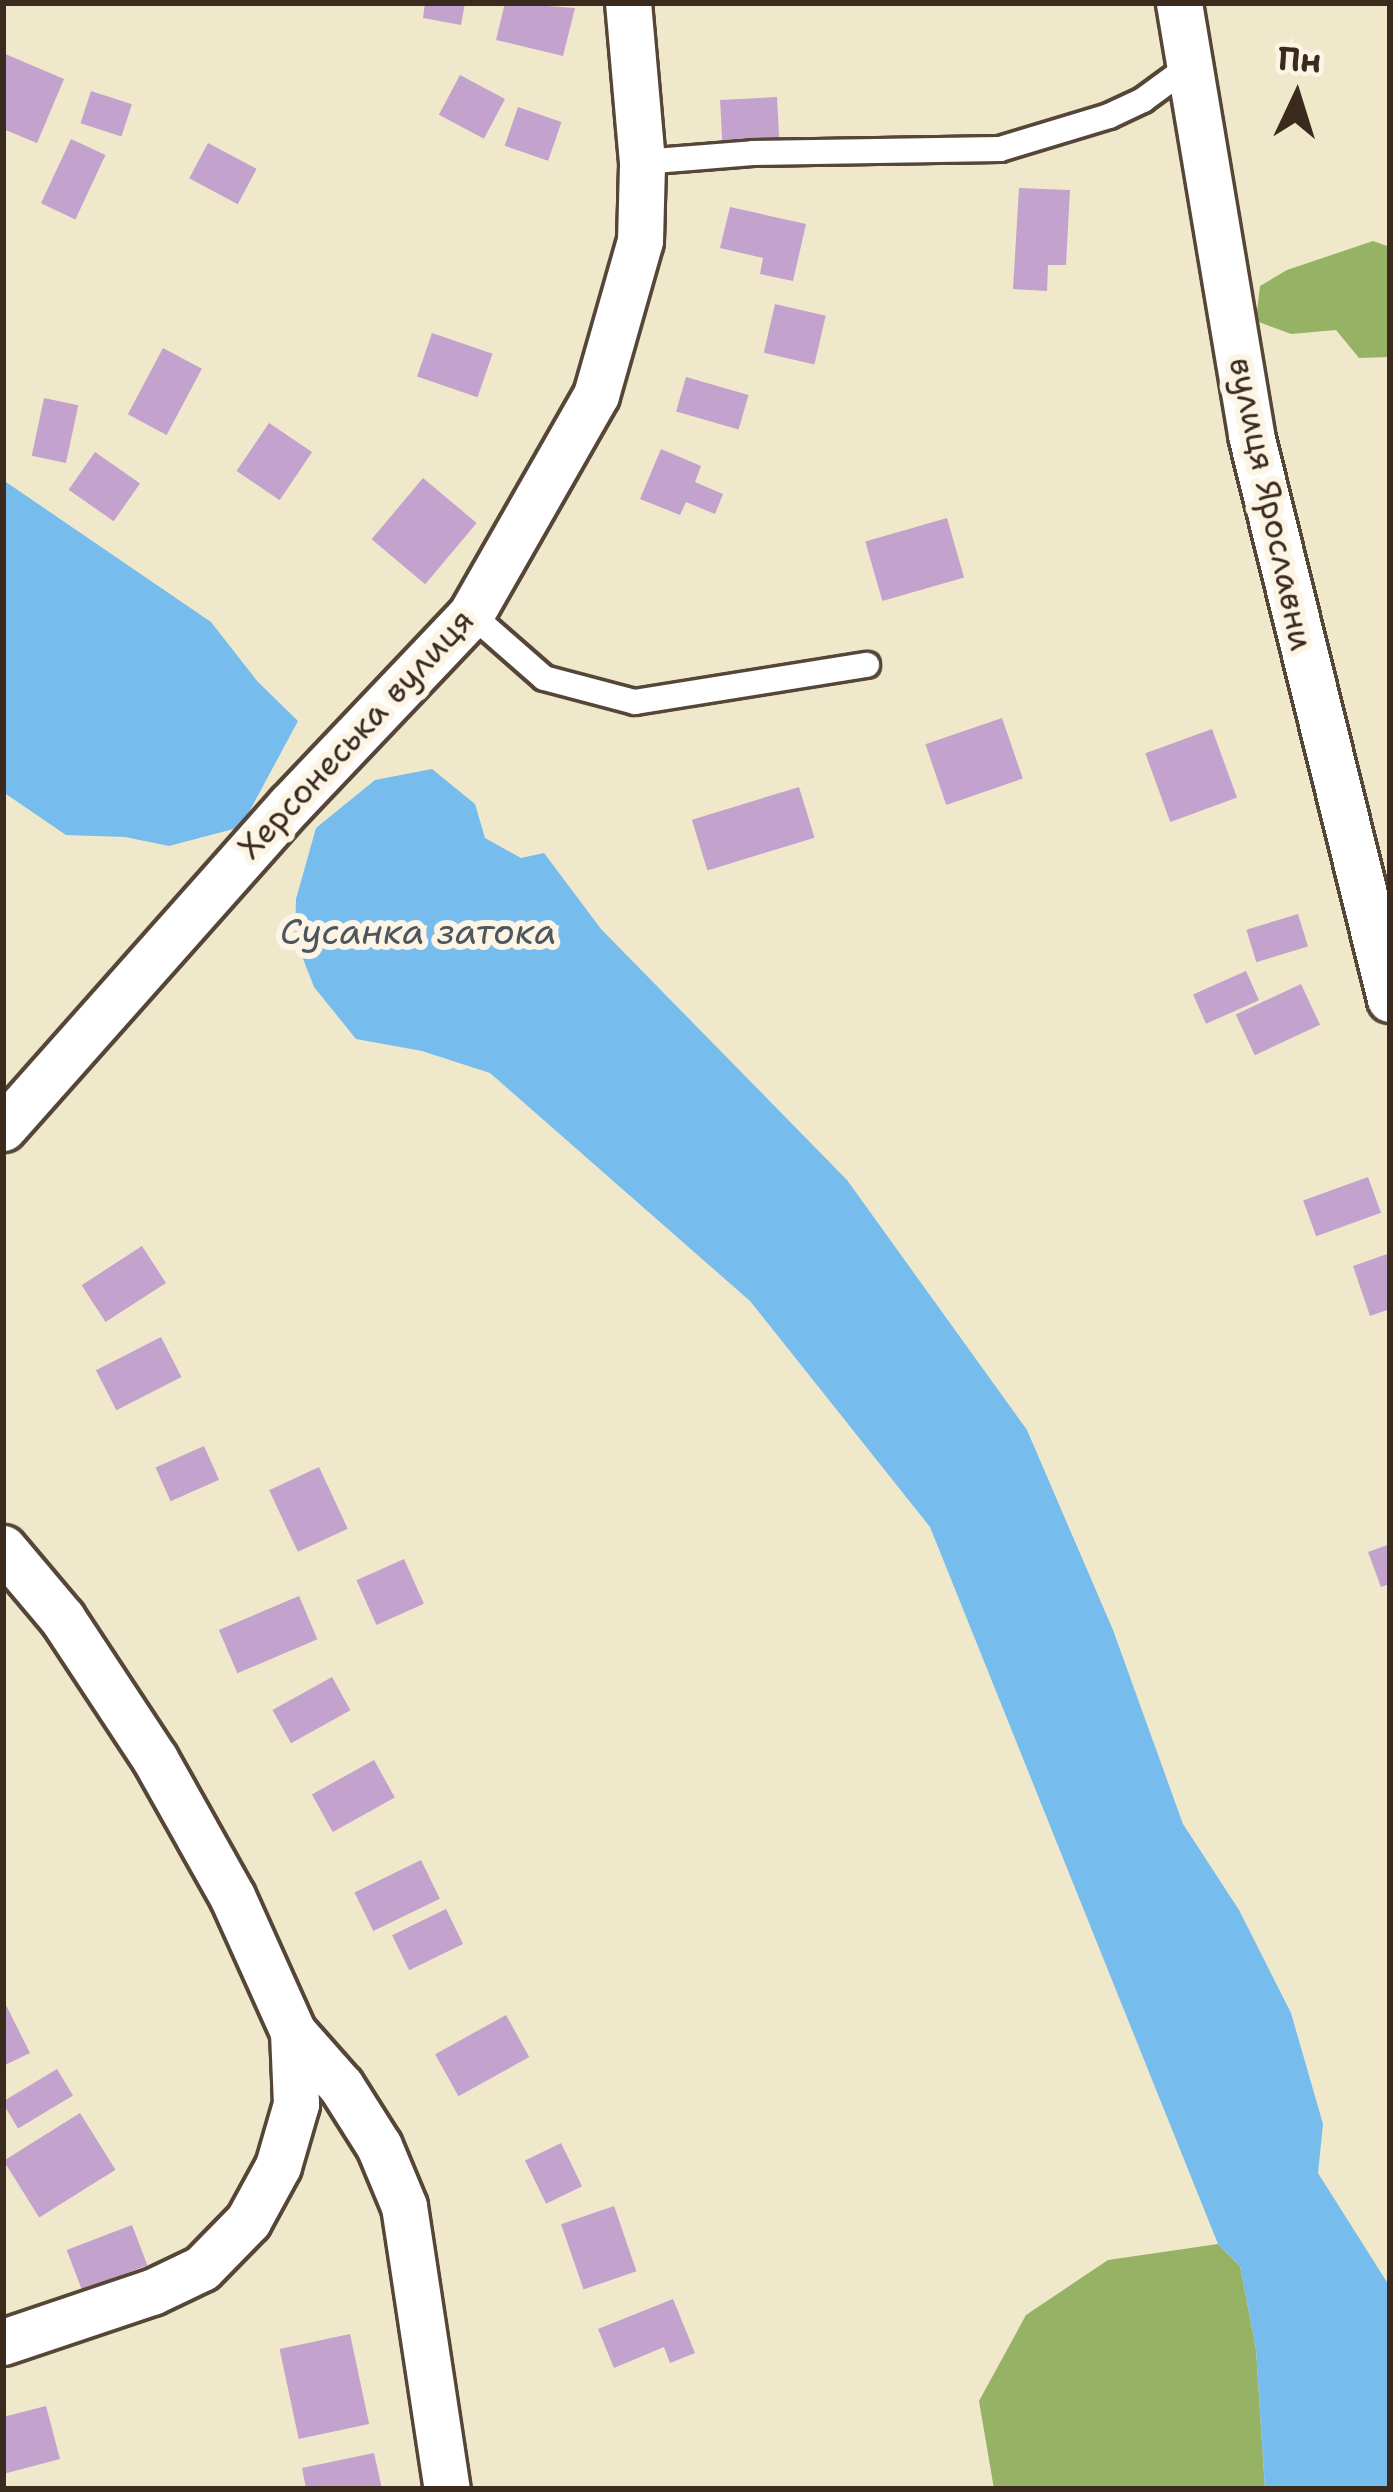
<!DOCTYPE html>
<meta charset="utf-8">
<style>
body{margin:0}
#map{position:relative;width:1393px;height:2492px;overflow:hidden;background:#f0e8cb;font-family:"Shantell Sans",sans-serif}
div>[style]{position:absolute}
.forest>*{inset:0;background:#96b265}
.water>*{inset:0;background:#76bdee}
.building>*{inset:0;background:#c3a2cd;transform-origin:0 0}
.roads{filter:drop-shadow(3px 0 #564638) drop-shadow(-3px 0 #564638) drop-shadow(0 3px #564638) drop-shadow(0 -3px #564638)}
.service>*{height:24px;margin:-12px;padding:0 12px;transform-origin:12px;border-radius:12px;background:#fff}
.minor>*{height:45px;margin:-22.5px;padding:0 22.5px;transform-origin:22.5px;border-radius:22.5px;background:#fff}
span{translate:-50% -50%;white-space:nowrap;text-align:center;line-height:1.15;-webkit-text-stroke:12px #fcf5e5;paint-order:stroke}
.street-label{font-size:33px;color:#3b2a1e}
.water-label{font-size:36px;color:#4d565c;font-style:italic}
.frame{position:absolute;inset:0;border:6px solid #3b2a1e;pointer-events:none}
.north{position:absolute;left:1237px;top:36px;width:120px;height:120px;-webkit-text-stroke:9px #fcf5e5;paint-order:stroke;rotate:4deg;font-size:33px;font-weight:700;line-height:48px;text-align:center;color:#3b2a1e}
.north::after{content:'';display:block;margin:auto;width:42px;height:54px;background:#3b2a1e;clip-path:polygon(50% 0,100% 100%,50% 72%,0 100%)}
</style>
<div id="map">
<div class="forest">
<i style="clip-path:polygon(1373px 241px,1390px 247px,1390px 357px,1359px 358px,1336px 330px,1291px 334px,1256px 321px,1260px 286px,1287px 270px)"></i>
<i style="clip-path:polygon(1218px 2244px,1240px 2266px,1256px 2349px,1265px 2489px,994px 2489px,979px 2401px,1026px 2315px,1108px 2260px)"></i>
</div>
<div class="water">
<i style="clip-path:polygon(3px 480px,211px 622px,258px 682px,298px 721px,241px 827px,169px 846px,125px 837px,66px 835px,3px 792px)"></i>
<i style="clip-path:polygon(432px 769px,475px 804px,485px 838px,521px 858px,544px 853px,601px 929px,847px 1180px,1027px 1430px,1113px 1630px,1183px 1824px,1239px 1910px,1291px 2013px,1323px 2124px,1318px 2173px,1390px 2287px,1390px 2489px,1265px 2489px,1256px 2349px,1240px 2266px,1218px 2244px,930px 1527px,750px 1301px,490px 1073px,422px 1051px,356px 1039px,314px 987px,295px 938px,296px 899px,316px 828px,375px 780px)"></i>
</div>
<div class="building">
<i style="clip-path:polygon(425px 3px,465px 3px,461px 25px,423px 18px)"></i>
<i style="clip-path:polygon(505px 3px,575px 8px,563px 56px,496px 40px)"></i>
<i style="clip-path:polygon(3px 53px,64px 79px,37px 143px,3px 129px)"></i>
<i style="left:460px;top:75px;width:51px;height:45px;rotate:28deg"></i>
<i style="left:91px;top:91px;width:43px;height:34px;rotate:18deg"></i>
<i style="left:777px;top:97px;width:44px;height:57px;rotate:87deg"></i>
<i style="left:518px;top:107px;width:46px;height:41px;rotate:19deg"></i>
<i style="left:71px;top:139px;width:38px;height:71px;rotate:25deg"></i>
<i style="left:208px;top:143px;width:55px;height:40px;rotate:28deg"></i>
<i style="clip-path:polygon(1019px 188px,1070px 190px,1066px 265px,1048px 265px,1047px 291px,1013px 289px)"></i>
<i style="clip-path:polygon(730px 207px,806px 224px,793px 281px,760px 274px,763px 258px,720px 248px)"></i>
<i style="left:775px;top:304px;width:52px;height:50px;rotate:13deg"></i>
<i style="left:432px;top:333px;width:64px;height:46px;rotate:19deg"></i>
<i style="left:163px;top:348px;width:44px;height:75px;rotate:28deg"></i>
<i style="left:686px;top:377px;width:65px;height:36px;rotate:16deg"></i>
<i style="left:44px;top:398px;width:35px;height:59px;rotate:12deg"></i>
<i style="left:269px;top:423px;width:52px;height:58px;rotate:34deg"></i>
<i style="clip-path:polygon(661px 449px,701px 466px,695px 482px,723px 494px,715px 514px,686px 502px,680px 515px,640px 499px)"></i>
<i style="left:95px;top:452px;width:55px;height:46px;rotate:35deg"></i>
<i style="left:423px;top:478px;width:70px;height:80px;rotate:40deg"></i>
<i style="left:947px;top:518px;width:62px;height:85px;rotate:74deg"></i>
<i style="left:1002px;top:718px;width:64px;height:81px;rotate:71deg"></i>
<i style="left:1212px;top:729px;width:73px;height:71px;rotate:70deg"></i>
<i style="left:799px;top:787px;width:53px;height:112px;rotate:73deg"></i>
<i style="left:1298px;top:914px;width:34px;height:54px;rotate:73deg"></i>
<i style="left:1246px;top:971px;width:32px;height:58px;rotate:66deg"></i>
<i style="left:1301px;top:984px;width:45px;height:72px;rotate:65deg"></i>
<i style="left:1368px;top:1177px;width:38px;height:69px;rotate:70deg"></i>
<i style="left:142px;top:1246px;width:44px;height:72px;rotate:57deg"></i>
<i style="clip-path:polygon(1390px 1253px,1390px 1309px,1370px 1316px,1353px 1266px)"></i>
<i style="left:161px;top:1337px;width:45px;height:73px;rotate:63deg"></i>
<i style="left:204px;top:1446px;width:37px;height:53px;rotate:66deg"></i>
<i style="left:319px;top:1467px;width:68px;height:55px;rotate:65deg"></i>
<i style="clip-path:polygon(1390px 1544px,1390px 1584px,1381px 1587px,1368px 1552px)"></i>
<i style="left:404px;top:1559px;width:49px;height:52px;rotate:66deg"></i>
<i style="left:299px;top:1596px;width:47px;height:87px;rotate:67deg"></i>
<i style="left:332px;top:1677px;width:38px;height:68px;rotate:61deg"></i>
<i style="left:374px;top:1760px;width:43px;height:71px;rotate:61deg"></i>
<i style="left:421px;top:1860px;width:43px;height:74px;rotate:64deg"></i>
<i style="left:446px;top:1909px;width:39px;height:60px;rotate:64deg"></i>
<i style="clip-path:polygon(3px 1999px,30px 2053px,3px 2066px)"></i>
<i style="left:506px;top:2015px;width:48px;height:81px;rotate:61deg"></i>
<i style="left:57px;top:2069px;width:31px;height:64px;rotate:59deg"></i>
<i style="left:80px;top:2113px;width:67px;height:90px;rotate:58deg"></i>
<i style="left:561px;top:2143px;width:48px;height:40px;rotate:64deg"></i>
<i style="left:614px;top:2206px;width:69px;height:56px;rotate:71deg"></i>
<i style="left:132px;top:2225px;width:43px;height:70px;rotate:69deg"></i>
<i style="clip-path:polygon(673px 2299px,695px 2353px,670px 2363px,664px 2347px,614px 2368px,598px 2329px)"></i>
<i style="left:350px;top:2334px;width:92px;height:72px;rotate:78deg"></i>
<i style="clip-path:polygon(46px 2406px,60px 2459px,3px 2474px,3px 2417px)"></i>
<i style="clip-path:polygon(374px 2453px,382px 2489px,306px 2489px,302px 2468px)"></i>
</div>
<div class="roads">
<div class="service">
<i style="left:642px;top:162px;width:111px;rotate:-4.6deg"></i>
<i style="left:753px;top:153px;width:247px;rotate:-0.9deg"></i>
<i style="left:1000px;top:149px;width:114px;rotate:-16.8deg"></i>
<i style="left:1109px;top:116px;width:38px;rotate:-25deg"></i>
<i style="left:1143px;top:100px;width:61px;rotate:-36.3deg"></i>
<i style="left:471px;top:614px;width:97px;rotate:41.2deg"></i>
<i style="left:544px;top:678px;width:94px;rotate:14.8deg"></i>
<i style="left:635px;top:702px;width:235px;rotate:-9.1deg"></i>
</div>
<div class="minor">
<i style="left:1179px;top:3px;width:438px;rotate:80.5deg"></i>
<i style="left:1251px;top:435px;width:581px;rotate:76.16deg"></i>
<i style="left:3px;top:1128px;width:432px;rotate:-48.4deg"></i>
<i style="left:290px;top:805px;width:263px;rotate:-46.5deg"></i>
<i style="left:471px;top:614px;width:252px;rotate:-60.3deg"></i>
<i style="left:596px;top:395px;width:160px;rotate:-74.1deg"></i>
<i style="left:640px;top:241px;width:79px;rotate:-88.5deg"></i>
<i style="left:642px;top:162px;width:160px;rotate:-95deg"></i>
<i style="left:3px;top:1548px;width:92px;rotate:49.9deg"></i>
<i style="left:62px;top:1618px;width:169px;rotate:56.6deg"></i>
<i style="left:155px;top:1759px;width:157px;rotate:60.7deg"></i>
<i style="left:232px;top:1896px;width:149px;rotate:65.8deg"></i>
<i style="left:293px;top:2032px;width:72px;rotate:48.4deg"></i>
<i style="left:341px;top:2086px;width:71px;rotate:57.7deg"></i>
<i style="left:379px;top:2146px;width:65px;rotate:67.4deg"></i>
<i style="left:404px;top:2206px;width:286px;rotate:81.4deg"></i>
<i style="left:3px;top:2342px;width:157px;rotate:-18.6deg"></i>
<i style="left:152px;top:2292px;width:55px;rotate:-25.6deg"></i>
<i style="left:202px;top:2268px;width:66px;rotate:-45.6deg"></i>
<i style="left:248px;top:2221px;width:63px;rotate:-61.4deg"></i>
<i style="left:278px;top:2166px;width:65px;rotate:-73.8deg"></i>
<i style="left:296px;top:2104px;width:72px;rotate:-92.4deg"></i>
</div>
</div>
<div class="street-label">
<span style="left:1271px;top:504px;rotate:78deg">вулиця Ярославни</span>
<span style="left:356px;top:734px;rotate:-47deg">Херсонеська вулиця</span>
</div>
<div class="water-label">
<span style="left:418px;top:932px">Сусанка затока</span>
</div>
<div class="frame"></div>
<div class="north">Пн</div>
</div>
